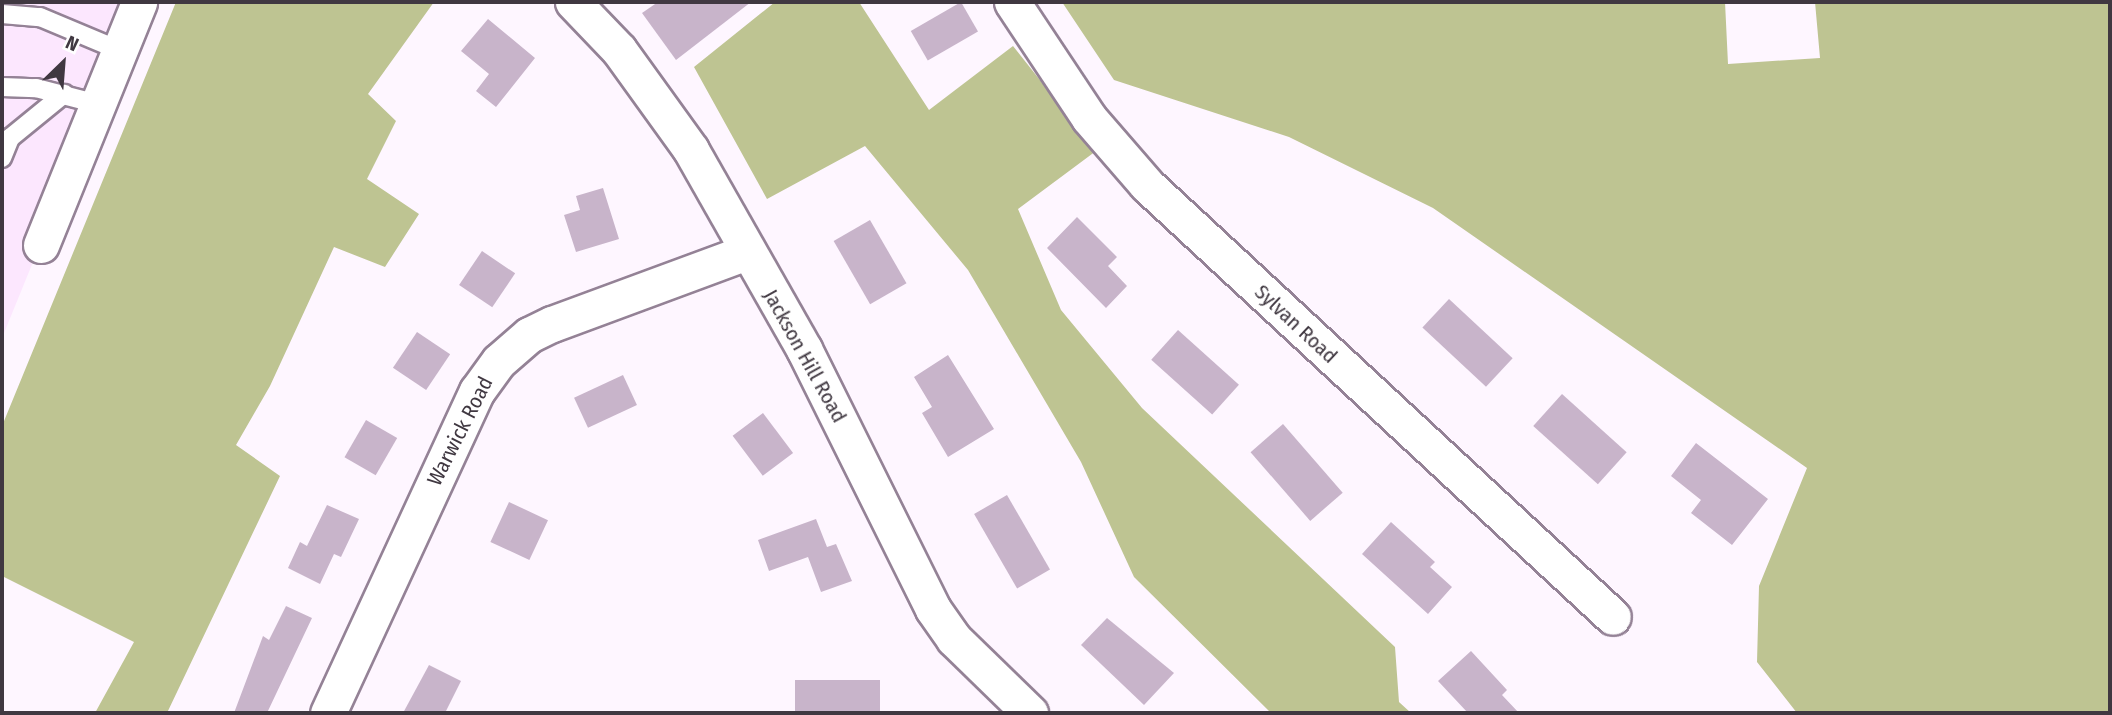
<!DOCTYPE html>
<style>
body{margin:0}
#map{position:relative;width:2112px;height:715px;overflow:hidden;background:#fef6ff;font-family:"Fira Sans Condensed",sans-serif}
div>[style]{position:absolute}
.built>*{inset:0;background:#fce7fe}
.forest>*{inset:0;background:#bec492}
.building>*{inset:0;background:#c8b4ca;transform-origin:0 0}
.roads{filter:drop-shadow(2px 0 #948296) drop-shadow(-2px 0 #948296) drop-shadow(0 2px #948296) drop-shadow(0 -2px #948296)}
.lane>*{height:18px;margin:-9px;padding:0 9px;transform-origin:9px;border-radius:9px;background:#fff}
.street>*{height:35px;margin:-17.5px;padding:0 17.5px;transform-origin:17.5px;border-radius:17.5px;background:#fff}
span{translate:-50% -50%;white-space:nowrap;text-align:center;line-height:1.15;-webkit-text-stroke:5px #fff;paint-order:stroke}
.street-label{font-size:21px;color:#403841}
.frame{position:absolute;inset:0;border:4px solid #403841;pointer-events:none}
.north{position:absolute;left:28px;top:28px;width:70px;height:70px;-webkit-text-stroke:5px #fff;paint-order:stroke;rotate:25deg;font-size:19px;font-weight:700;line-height:28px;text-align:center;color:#403841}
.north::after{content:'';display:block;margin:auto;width:24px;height:32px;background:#403841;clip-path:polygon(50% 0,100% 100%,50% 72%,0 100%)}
</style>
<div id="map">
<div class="built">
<i style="clip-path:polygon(2px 2px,139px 2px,2px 338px)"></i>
</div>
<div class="forest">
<i style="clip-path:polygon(176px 2px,434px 2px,368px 94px,396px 121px,367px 179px,419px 214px,385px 267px,334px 247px,270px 386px,236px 445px,280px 476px,167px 713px,95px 713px,134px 642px,2px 576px,2px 426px)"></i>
<i style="clip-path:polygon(775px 2px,859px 2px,929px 110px,1013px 46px,1096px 151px,1018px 209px,1061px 310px,1142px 408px,1395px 647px,1399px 702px,1411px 713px,1271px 713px,1134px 577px,1081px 462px,968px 270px,865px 146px,767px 199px,694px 67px)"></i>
<i style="clip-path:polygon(1062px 2px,1725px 2px,1728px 64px,1820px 58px,1815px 2px,2110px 2px,2110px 713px,1797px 713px,1757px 662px,1759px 586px,1807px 468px,1433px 208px,1289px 137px,1114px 80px)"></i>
</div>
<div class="building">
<i style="clip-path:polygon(658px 2px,751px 2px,676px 60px,642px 13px)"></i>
<i style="left:961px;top:2px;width:34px;height:58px;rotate:60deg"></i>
<i style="clip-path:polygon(488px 19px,535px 58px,496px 107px,476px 91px,489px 74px,461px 51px)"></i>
<i style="clip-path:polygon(603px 188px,619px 239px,576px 252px,564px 215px,580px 210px,576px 196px)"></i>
<i style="clip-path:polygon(1077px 217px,1117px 257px,1108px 266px,1127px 286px,1106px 308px,1047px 248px)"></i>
<i style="left:870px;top:220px;width:73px;height:42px;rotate:60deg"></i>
<i style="left:482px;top:251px;width:40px;height:41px;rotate:34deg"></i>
<i style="left:1449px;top:299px;width:87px;height:39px;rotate:43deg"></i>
<i style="left:1178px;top:330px;width:82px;height:40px;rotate:42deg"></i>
<i style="left:417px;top:332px;width:40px;height:43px;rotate:34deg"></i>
<i style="clip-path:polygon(948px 355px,994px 429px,948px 457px,922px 413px,932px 407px,914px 377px)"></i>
<i style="left:623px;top:375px;width:33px;height:54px;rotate:65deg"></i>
<i style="left:1562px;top:394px;width:87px;height:43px;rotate:42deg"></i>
<i style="left:763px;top:413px;width:50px;height:38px;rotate:53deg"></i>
<i style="left:366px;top:420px;width:36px;height:43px;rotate:30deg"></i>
<i style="left:1283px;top:424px;width:91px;height:43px;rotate:49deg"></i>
<i style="clip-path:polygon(1696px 443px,1768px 499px,1732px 545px,1691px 513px,1701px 500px,1671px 476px)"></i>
<i style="left:1007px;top:495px;width:86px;height:38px;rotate:60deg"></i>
<i style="left:509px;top:502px;width:43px;height:44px;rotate:25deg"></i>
<i style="clip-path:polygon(327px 505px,359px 519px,341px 557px,334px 554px,320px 584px,288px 568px,300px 542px,307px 546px)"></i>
<i style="clip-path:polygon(816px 519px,827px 547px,836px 544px,852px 581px,821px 592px,808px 557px,769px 571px,758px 540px)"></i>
<i style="clip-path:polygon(1391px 522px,1435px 562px,1430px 567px,1452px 587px,1428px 614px,1362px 554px)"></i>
<i style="clip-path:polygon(286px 606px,312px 618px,267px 713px,234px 713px,263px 636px,269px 640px)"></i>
<i style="clip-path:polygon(1107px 618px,1174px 673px,1144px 705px,1081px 645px)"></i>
<i style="clip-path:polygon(1471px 651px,1507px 690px,1502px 695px,1519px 713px,1468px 713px,1438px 681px)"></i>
<i style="clip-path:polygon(429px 665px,461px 681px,445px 713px,403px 713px)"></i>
<i style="left:795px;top:680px;width:85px;height:33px"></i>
</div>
<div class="roads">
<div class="lane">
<i style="left:2px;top:14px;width:38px;rotate:5deg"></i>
<i style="left:40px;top:17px;width:86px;rotate:22.7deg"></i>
<i style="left:2px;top:87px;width:34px;rotate:2deg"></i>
<i style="left:36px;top:88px;width:64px;rotate:14.5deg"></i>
<i style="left:2px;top:158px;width:22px;rotate:-68deg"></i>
<i style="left:10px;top:138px;width:70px;rotate:-39.2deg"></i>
</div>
<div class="street">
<i style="left:573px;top:2px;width:66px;rotate:46.2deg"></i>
<i style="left:619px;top:50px;width:123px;rotate:54.2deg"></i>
<i style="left:691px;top:150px;width:229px;rotate:60.4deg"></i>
<i style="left:804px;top:349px;width:290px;rotate:63.6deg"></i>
<i style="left:933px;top:609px;width:37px;rotate:55deg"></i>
<i style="left:954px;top:639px;width:106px;rotate:44.2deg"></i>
<i style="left:1012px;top:2px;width:139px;rotate:56.4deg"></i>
<i style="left:1089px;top:118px;width:89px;rotate:49.1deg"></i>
<i style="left:1147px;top:185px;width:635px;rotate:42.83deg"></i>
<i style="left:41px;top:245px;width:262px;rotate:-68deg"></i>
<i style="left:328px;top:713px;width:355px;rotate:-65.2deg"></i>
<i style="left:477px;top:391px;width:37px;rotate:-54deg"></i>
<i style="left:499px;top:361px;width:40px;rotate:-41deg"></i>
<i style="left:529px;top:335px;width:25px;rotate:-26deg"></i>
<i style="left:552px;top:324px;width:208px;rotate:-20.3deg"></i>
</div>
</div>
<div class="street-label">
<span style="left:1296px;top:324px;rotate:43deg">Sylvan Road</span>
<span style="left:805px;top:356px;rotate:61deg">Jackson Hill Road</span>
<span style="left:460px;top:431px;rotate:-63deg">Warwick Road</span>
</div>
<div class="frame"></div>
<div class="north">N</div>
</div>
